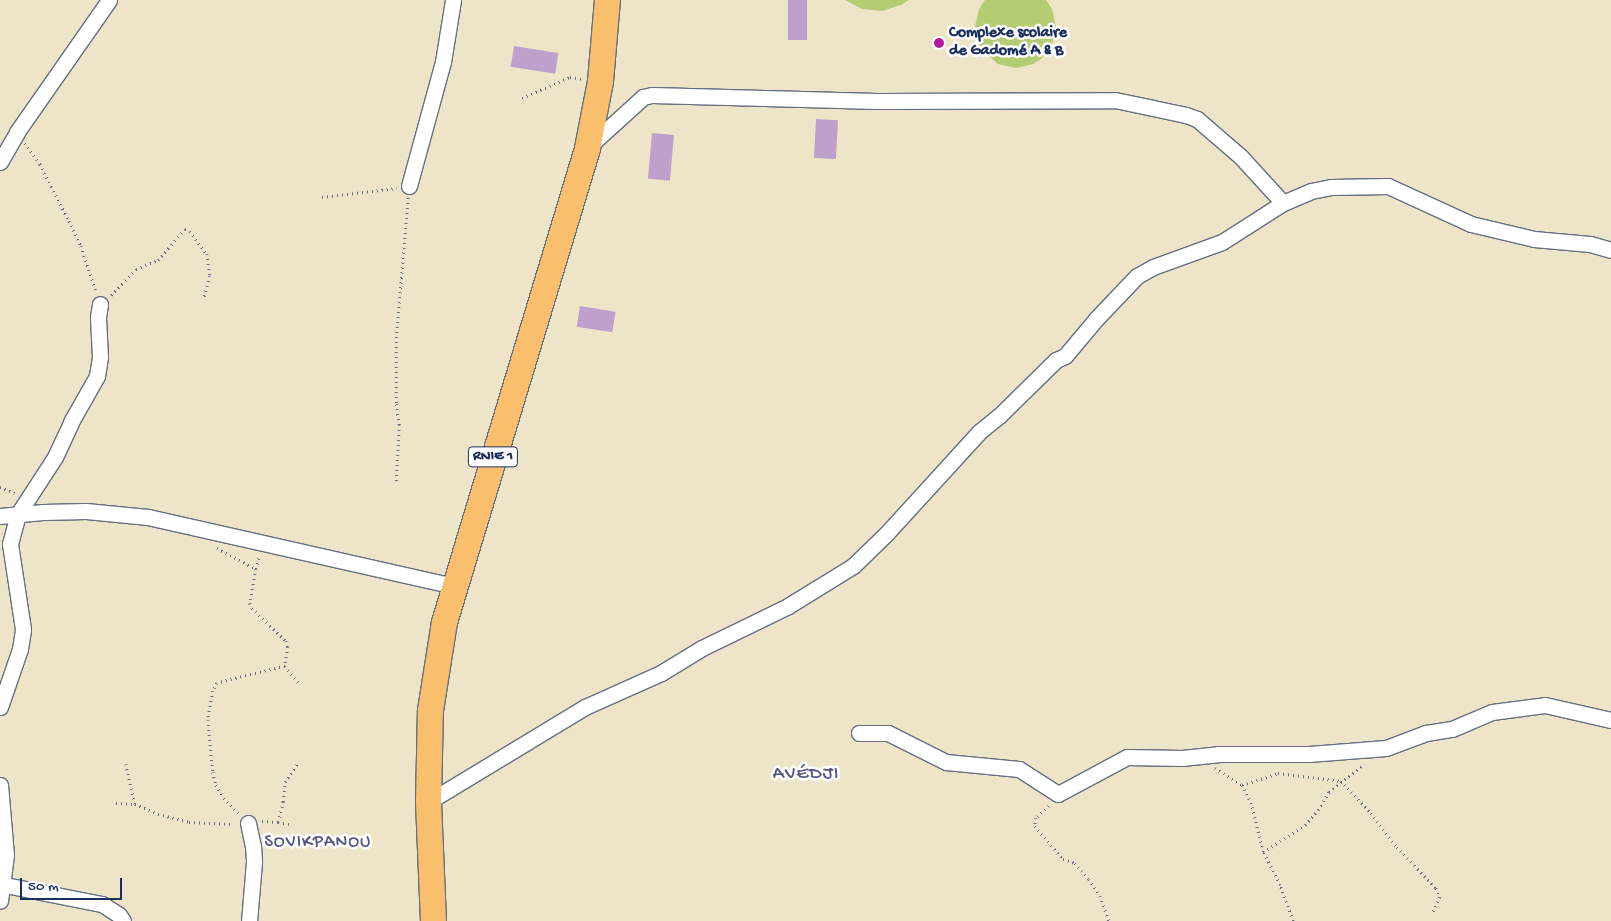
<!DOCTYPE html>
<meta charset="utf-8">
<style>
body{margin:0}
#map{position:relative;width:1611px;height:921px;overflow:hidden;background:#eee5c8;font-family:"Gochi Hand",sans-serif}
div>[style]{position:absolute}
.green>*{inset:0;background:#b5cd72}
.building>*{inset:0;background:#bfa0cc;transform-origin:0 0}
.path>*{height:2.5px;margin-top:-1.25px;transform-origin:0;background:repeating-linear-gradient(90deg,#656f83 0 1px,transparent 0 5px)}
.roads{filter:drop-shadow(1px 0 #656f83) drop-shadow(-1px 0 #656f83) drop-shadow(0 1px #656f83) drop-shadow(0 -1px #656f83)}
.minor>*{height:15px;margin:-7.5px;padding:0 7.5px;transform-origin:7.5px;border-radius:7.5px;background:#fff}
.trunk>*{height:25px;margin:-12.5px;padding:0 12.5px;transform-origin:12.5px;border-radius:12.5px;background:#f9bf6d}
.dots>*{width:14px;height:14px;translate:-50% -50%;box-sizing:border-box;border:2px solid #fff;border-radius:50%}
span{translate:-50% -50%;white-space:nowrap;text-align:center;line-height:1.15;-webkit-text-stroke:5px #fff;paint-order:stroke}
.shield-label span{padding:1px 4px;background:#fff;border:1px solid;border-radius:4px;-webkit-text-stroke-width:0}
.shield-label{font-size:15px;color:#1b2f5e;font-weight:700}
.poi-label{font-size:16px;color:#1b2f5e;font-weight:700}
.left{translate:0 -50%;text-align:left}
.neighbourhood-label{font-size:18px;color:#545784;letter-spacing:1px}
.quarter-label{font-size:19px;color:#545784;letter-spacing:1px}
.scale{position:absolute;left:20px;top:878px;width:102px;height:22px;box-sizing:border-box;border:2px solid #1b2f5e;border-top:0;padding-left:6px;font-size:15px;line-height:18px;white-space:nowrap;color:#1b2f5e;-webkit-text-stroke:4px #fff;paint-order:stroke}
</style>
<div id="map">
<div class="green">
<i style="clip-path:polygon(845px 0,909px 0,901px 5px,882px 11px,862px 9px)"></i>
<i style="clip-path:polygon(1046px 0,1052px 9px,1056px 27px,1052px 44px,1041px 59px,1033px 64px,1016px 68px,998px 64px,984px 52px,979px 44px,975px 26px,979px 9px,985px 0)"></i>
</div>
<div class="building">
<i style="left:788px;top:0;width:19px;height:40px"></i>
<i style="left:514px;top:46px;width:45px;height:21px;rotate:9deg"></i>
<i style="left:816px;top:119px;width:22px;height:39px;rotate:3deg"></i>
<i style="left:652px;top:133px;width:22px;height:46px;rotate:5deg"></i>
<i style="left:580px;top:306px;width:36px;height:21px;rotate:9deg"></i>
</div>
<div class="path">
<i style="left:522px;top:98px;width:52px;rotate:-23.6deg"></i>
<i style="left:570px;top:77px;width:12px;rotate:9deg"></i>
<i style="left:25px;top:143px;width:26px;rotate:54deg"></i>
<i style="left:40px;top:164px;width:64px;rotate:63deg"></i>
<i style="left:69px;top:221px;width:28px;rotate:64deg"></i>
<i style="left:81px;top:246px;width:47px;rotate:71.6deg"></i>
<i style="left:322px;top:197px;width:75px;rotate:-6.9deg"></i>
<i style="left:111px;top:295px;width:36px;rotate:-46deg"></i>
<i style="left:136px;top:269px;width:24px;rotate:-22deg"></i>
<i style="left:158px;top:260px;width:41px;rotate:-48.9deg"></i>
<i style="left:185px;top:229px;width:5px;rotate:22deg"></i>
<i style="left:190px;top:231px;width:29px;rotate:54deg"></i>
<i style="left:207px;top:254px;width:22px;rotate:82deg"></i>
<i style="left:210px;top:276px;width:23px;rotate:105deg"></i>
<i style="left:396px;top:481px;width:56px;rotate:-86.9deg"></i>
<i style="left:399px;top:425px;width:22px;rotate:-98deg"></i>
<i style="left:396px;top:403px;width:65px;rotate:-90deg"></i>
<i style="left:396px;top:338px;width:141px;rotate:-85.1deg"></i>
<i style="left:0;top:487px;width:16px;rotate:22deg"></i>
<i style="left:217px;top:548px;width:44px;rotate:28.3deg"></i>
<i style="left:256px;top:569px;width:35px;rotate:100deg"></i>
<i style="left:250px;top:603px;width:5px;rotate:68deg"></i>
<i style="left:252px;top:608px;width:47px;rotate:44.1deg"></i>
<i style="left:286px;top:641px;width:6px;rotate:72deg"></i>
<i style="left:288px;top:647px;width:19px;rotate:99deg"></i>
<i style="left:285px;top:666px;width:70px;rotate:166deg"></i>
<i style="left:217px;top:683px;width:9px;rotate:117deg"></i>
<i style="left:213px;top:691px;width:29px;rotate:100deg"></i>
<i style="left:208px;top:720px;width:52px;rotate:84.5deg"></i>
<i style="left:213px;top:772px;width:13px;rotate:77deg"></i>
<i style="left:216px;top:785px;width:15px;rotate:58deg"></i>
<i style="left:224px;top:798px;width:21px;rotate:47deg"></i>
<i style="left:256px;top:569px;width:14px;rotate:-78deg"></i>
<i style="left:285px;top:666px;width:22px;rotate:51deg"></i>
<i style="left:126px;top:764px;width:41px;rotate:77.3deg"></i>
<i style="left:1215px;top:768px;width:32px;rotate:32deg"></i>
<i style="left:116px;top:803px;width:19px;rotate:3deg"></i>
<i style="left:135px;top:804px;width:25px;rotate:23deg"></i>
<i style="left:158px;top:814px;width:32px;rotate:14deg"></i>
<i style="left:189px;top:822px;width:45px;rotate:2.5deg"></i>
<i style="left:1049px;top:806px;width:18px;rotate:137deg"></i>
<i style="left:1036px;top:818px;width:8px;rotate:97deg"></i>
<i style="left:1035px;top:826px;width:43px;rotate:49.7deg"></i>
<i style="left:1063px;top:859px;width:13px;rotate:18deg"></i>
<i style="left:1075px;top:863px;width:21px;rotate:49deg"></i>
<i style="left:1089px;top:879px;width:20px;rotate:57deg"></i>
<i style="left:1100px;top:896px;width:27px;rotate:70deg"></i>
<i style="left:262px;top:821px;width:16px;rotate:4deg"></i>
<i style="left:278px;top:822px;width:21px;rotate:-76deg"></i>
<i style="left:283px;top:802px;width:20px;rotate:-84deg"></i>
<i style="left:285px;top:782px;width:22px;rotate:-56deg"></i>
<i style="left:278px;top:822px;width:15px;rotate:11deg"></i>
<i style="left:1263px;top:852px;width:50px;rotate:-32.7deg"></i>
<i style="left:1305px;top:825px;width:20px;rotate:-49deg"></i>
<i style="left:1318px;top:810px;width:21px;rotate:-59deg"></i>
<i style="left:1329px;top:792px;width:45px;rotate:-38.7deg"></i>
<i style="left:1293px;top:921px;width:38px;rotate:-110deg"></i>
<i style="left:1280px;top:885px;width:37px;rotate:-117deg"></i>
<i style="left:1263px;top:852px;width:49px;rotate:-104deg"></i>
<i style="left:1251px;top:804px;width:21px;rotate:-115deg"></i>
<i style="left:1242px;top:785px;width:38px;rotate:-18deg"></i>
<i style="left:1278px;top:773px;width:64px;rotate:7.2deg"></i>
<i style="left:1341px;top:781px;width:44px;rotate:46.8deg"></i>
<i style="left:1371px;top:813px;width:43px;rotate:52.6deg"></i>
<i style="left:1397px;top:847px;width:57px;rotate:46.4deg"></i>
<i style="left:1436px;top:888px;width:10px;rotate:66deg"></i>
<i style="left:1440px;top:897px;width:17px;rotate:115deg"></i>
</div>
<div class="roads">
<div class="minor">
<i style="left:587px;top:148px;width:76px;rotate:-42.3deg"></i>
<i style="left:643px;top:97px;width:9px;rotate:-13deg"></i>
<i style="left:652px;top:95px;width:225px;rotate:1.5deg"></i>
<i style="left:877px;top:101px;width:238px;rotate:-0.2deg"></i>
<i style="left:1115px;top:100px;width:73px;rotate:11.9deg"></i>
<i style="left:1186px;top:115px;width:12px;rotate:20deg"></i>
<i style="left:1197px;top:119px;width:58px;rotate:40.8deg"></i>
<i style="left:1241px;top:157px;width:62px;rotate:47.6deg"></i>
<i style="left:0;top:162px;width:34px;rotate:-60deg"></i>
<i style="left:17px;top:132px;width:161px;rotate:-55.1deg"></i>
<i style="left:409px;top:186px;width:129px;rotate:-74.7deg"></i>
<i style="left:443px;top:62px;width:63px;rotate:-80.8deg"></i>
<i style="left:0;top:516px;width:43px;rotate:-5.3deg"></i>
<i style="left:43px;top:512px;width:43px;rotate:-1.3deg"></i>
<i style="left:86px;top:511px;width:62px;rotate:5.5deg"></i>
<i style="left:148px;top:517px;width:313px;rotate:12.7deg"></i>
<i style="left:0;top:707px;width:61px;rotate:-71deg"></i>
<i style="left:20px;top:649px;width:20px;rotate:-81deg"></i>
<i style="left:23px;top:629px;width:86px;rotate:-98.7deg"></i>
<i style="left:10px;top:544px;width:31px;rotate:-75deg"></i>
<i style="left:18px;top:514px;width:68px;rotate:-57deg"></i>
<i style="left:55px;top:457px;width:38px;rotate:-65deg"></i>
<i style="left:71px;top:422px;width:53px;rotate:-60.5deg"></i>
<i style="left:97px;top:376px;width:19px;rotate:-81deg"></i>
<i style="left:100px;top:357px;width:40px;rotate:-92.9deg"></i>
<i style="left:98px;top:317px;width:13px;rotate:-81deg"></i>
<i style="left:859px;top:733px;width:29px"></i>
<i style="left:888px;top:733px;width:65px;rotate:26.6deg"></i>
<i style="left:946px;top:762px;width:73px;rotate:5.5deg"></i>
<i style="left:1019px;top:769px;width:46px;rotate:32.7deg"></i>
<i style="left:1058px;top:794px;width:78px;rotate:-28.2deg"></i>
<i style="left:1127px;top:757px;width:55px;rotate:1deg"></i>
<i style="left:1182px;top:758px;width:36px;rotate:-6deg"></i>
<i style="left:1218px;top:754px;width:91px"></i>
<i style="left:1309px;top:754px;width:77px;rotate:-4.5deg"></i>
<i style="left:1386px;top:748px;width:43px;rotate:-20.6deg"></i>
<i style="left:1426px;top:733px;width:26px;rotate:-9deg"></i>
<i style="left:1452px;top:729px;width:43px;rotate:-23deg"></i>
<i style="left:1492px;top:712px;width:53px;rotate:-7.5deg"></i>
<i style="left:1545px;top:705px;width:68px;rotate:12.8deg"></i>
<i style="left:0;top:785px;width:70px;rotate:85.1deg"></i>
<i style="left:6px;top:855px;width:46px;rotate:97.4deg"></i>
<i style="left:428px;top:802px;width:184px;rotate:-31.2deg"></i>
<i style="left:585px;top:707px;width:83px;rotate:-24.1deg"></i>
<i style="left:661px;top:673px;width:48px;rotate:-31.4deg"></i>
<i style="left:702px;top:648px;width:96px;rotate:-26deg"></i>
<i style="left:788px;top:606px;width:76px;rotate:-31.6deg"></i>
<i style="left:853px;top:566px;width:46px;rotate:-44.1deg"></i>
<i style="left:886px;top:534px;width:138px;rotate:-47.6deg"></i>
<i style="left:979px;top:432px;width:26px;rotate:-39deg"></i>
<i style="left:999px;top:416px;width:80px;rotate:-44.5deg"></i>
<i style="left:1056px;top:360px;width:10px;rotate:-24deg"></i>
<i style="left:1065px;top:356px;width:48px;rotate:-50deg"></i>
<i style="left:1096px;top:319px;width:59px;rotate:-46.4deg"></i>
<i style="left:1137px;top:276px;width:18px;rotate:-29deg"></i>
<i style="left:1153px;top:267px;width:73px;rotate:-19.9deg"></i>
<i style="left:1222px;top:242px;width:72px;rotate:-32.6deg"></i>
<i style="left:1283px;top:203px;width:30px;rotate:-23deg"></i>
<i style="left:1311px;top:191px;width:20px;rotate:-11deg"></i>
<i style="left:1331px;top:187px;width:57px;rotate:-1deg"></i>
<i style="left:1388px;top:186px;width:91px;rotate:24.6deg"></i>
<i style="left:1471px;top:224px;width:65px;rotate:13.4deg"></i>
<i style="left:1534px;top:239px;width:56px;rotate:5.1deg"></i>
<i style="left:1590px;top:244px;width:22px;rotate:16deg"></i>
<i style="left:248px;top:823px;width:24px;rotate:78deg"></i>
<i style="left:253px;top:846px;width:16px;rotate:86deg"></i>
<i style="left:254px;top:862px;width:59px;rotate:94.8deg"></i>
<i style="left:0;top:884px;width:104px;rotate:11.1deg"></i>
<i style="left:102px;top:904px;width:20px;rotate:33deg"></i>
<i style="left:119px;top:915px;width:7px;rotate:56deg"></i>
</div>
<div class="trunk">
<i style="left:433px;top:921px;width:119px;rotate:-92.4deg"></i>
<i style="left:428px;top:802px;width:92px;rotate:-88.8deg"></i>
<i style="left:430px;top:710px;width:89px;rotate:-81deg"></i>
<i style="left:444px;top:622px;width:495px;rotate:-73.2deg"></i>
<i style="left:587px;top:148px;width:68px;rotate:-79deg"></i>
<i style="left:600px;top:81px;width:81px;rotate:-85.1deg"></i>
</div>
</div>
<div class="dots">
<i style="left:939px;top:43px;background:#b5179e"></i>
</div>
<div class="shield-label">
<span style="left:493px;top:457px">RNIE 1</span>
</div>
<div class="poi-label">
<span class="left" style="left:949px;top:43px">Complexe scolaire<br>de Gadomé A &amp; B</span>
</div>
<div class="neighbourhood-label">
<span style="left:318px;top:843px">SOVIKPANOU</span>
</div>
<div class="quarter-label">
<span style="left:806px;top:775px">AVÉDJI</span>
</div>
<div class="scale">50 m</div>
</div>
